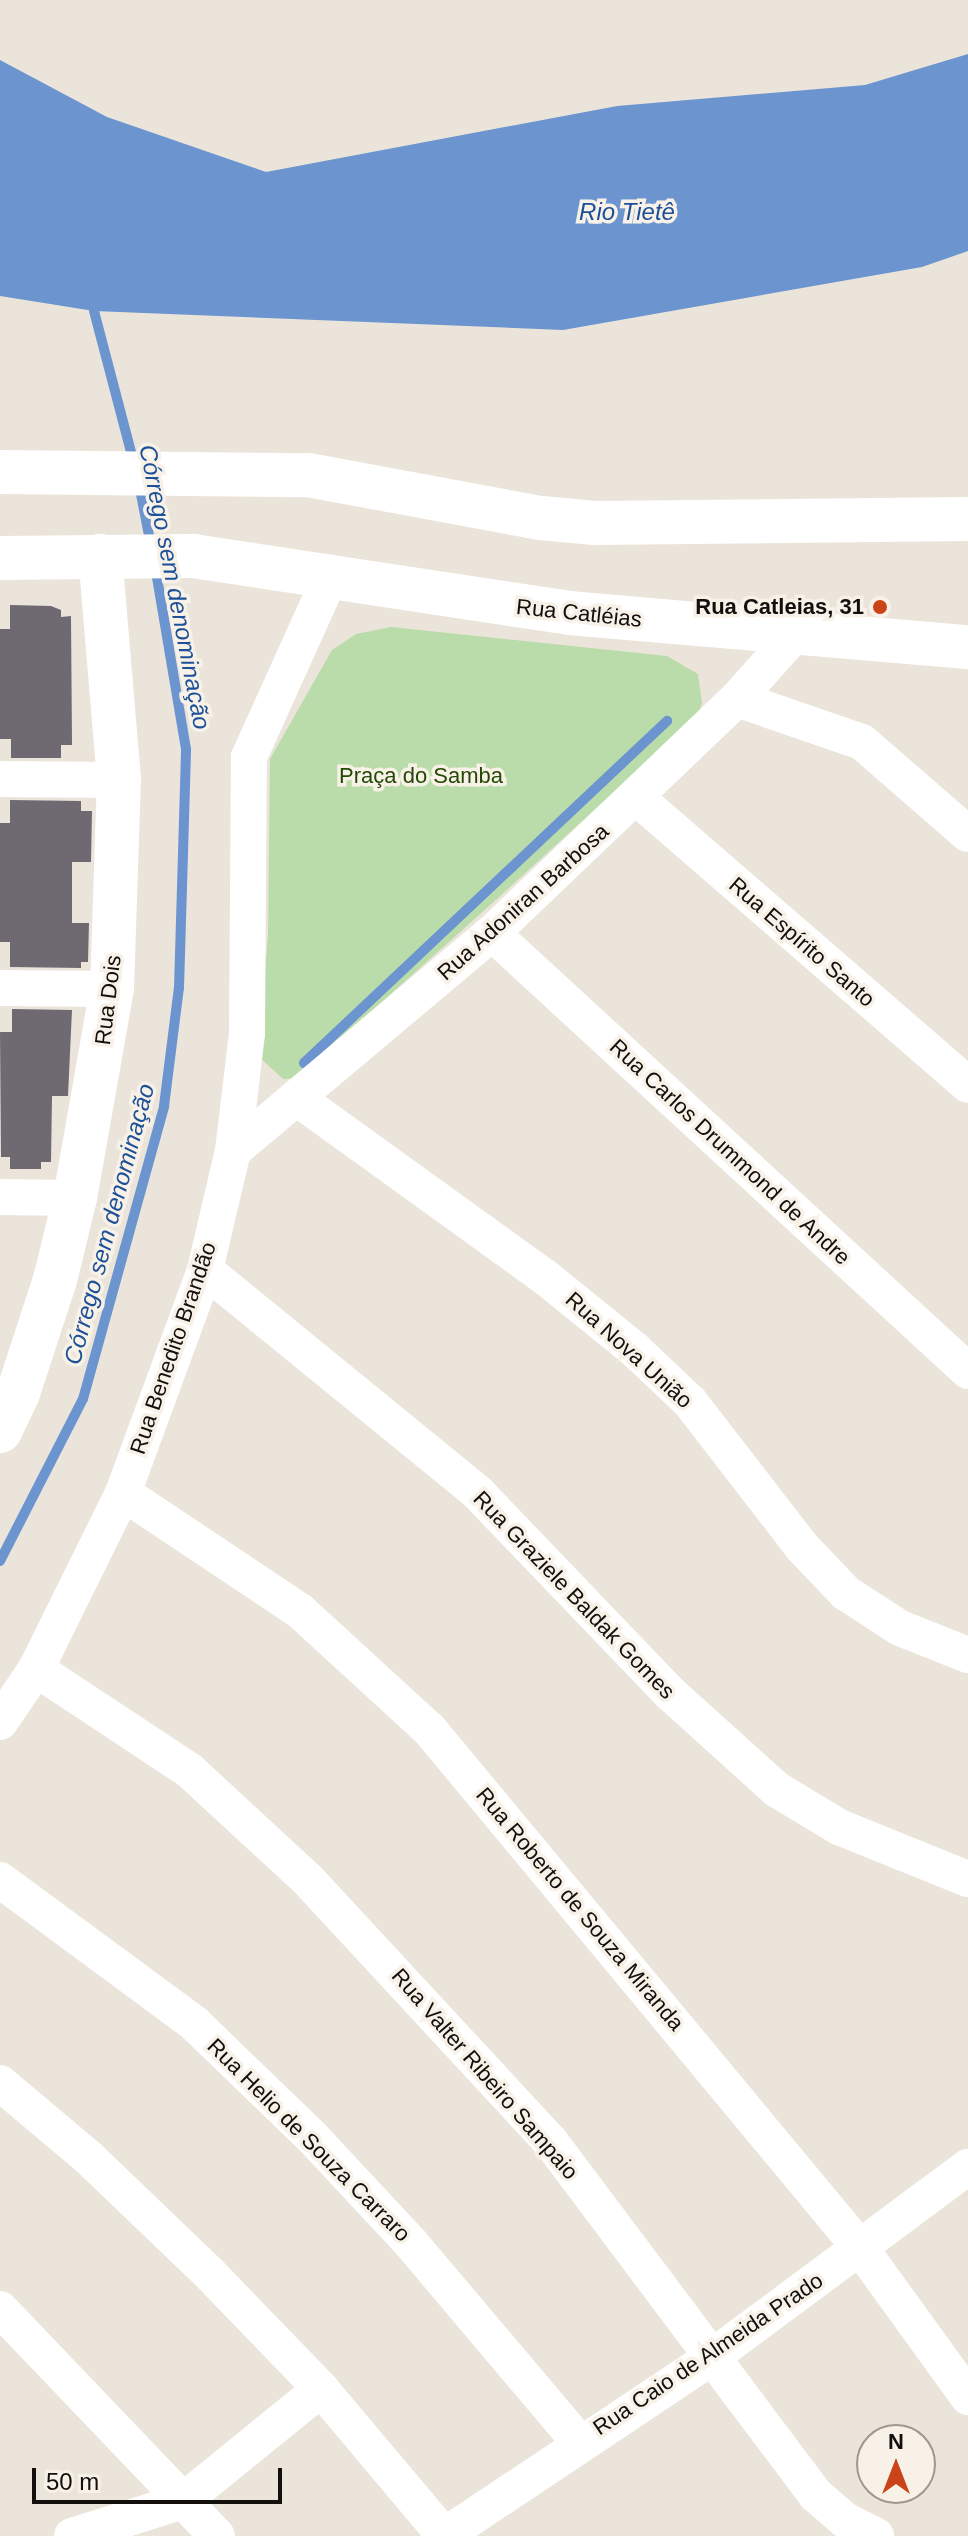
<!DOCTYPE html>
<meta charset="utf-8">
<style>
body{margin:0}
#map{position:relative;width:968px;height:2536px;overflow:hidden;background:#ebe4da;font-family:Helvetica,sans-serif}
div>[style]{position:absolute}
.green>*{inset:0;background:#badcaa}
.water>*{inset:0;background:#6c95d0}
.stream>*{height:10px;margin:-5px;padding:0 5px;transform-origin:5px;border-radius:5px;background:#6c95d0}
.building>*{inset:0;background:#6f6972}
.street>*{height:36px;margin:-18px;padding:0 18px;transform-origin:18px;border-radius:18px;background:#fff}
.secondary>*{height:44px;margin:-22px;padding:0 22px;transform-origin:22px;border-radius:22px;background:#fff}
.dots>*{width:22px;height:22px;translate:-50% -50%;box-sizing:border-box;border:4px solid #f8f1e7;border-radius:50%}
span{translate:-50% -50%;white-space:nowrap;text-align:center;line-height:1.15;-webkit-text-stroke:7px #f8f1e7;paint-order:stroke}
.poi-label{font-size:22px;color:#120f0c;font-weight:700}
.right{translate:-100% -50%;text-align:right}
.street-label{font-size:22px;color:#120f0c}
.park-label{font-size:22px;color:#224a04}
.water-label{font-size:24px;color:#1c5098;font-style:italic}
.north{position:absolute;left:856px;top:2424px;width:80px;height:80px;box-sizing:border-box;background:#f8f1e7;border:2px solid #9c978f;border-radius:50%;rotate:0deg;font-size:22px;font-weight:700;line-height:32px;text-align:center;color:#120f0c}
.north::after{content:'';display:block;margin:auto;width:28px;height:36px;background:#cb4318;clip-path:polygon(50% 0,100% 100%,50% 72%,0 100%)}
.scale{position:absolute;left:32px;top:2468px;width:250px;height:36px;box-sizing:border-box;border:4px solid #120f0c;border-top:0;padding-left:10px;font-size:24px;line-height:28px;white-space:nowrap;color:#120f0c;-webkit-text-stroke:6px #f8f1e7;paint-order:stroke}
</style>
<div id="map">
<div class="green">
<i style="clip-path:polygon(391px 627px,667px 656px,698px 674px,702px 703px,698px 715px,498px 898px,297px 1078px,283px 1079px,258px 1056px,268px 935px,270px 759px,332px 650px,356px 634px)"></i>
</div>
<div class="water">
<i style="clip-path:polygon(968px 54px,968px 251px,922px 267px,563px 330px,94px 311px,0 296px,0 60px,107px 117px,266px 172px,617px 106px,865px 85px)"></i>
</div>
<div class="stream">
<i style="left:94px;top:311px;width:158px;rotate:75.3deg"></i>
<i style="left:139px;top:484px;width:63px;rotate:79deg"></i>
<i style="left:304px;top:1063px;width:499px;rotate:-43.3deg"></i>
<i style="left:0;top:1561px;width:182px;rotate:-62.9deg"></i>
<i style="left:83px;top:1399px;width:304px;rotate:-74.5deg"></i>
<i style="left:164px;top:1106px;width:119px;rotate:-82.8deg"></i>
<i style="left:179px;top:988px;width:239px;rotate:-88.3deg"></i>
<i style="left:186px;top:749px;width:186px;rotate:-99.6deg"></i>
</div>
<div class="building">
<i style="clip-path:polygon(10px 605px,51px 606px,61px 610px,61px 617px,71px 616px,72px 745px,61px 745px,61px 758px,11px 758px,11px 739px,0 739px,0 629px,10px 629px)"></i>
<i style="clip-path:polygon(10px 800px,81px 801px,81px 811px,92px 811px,91px 862px,72px 862px,72px 923px,89px 923px,88px 962px,81px 962px,81px 968px,10px 967px,10px 942px,0 942px,0 823px,10px 823px)"></i>
<i style="clip-path:polygon(12px 1009px,72px 1010px,68px 1096px,52px 1096px,51px 1162px,41px 1162px,41px 1169px,10px 1169px,10px 1157px,1px 1157px,0 1032px,12px 1032px)"></i>
</div>
<div class="street">
<i style="left:737px;top:699px;width:132px;rotate:19deg"></i>
<i style="left:862px;top:742px;width:140px;rotate:41deg"></i>
<i style="left:0;top:779px;width:119px;rotate:0.5deg"></i>
<i style="left:637px;top:798px;width:438px;rotate:40.9deg"></i>
<i style="left:492px;top:933px;width:647px;rotate:42.62deg"></i>
<i style="left:0;top:988px;width:112px;rotate:0.5deg"></i>
<i style="left:298px;top:1099px;width:304px;rotate:35.8deg"></i>
<i style="left:545px;top:1277px;width:116px;rotate:39deg"></i>
<i style="left:635px;top:1350px;width:76px;rotate:43.4deg"></i>
<i style="left:690px;top:1402px;width:183px;rotate:52.3deg"></i>
<i style="left:802px;top:1547px;width:64px;rotate:46.3deg"></i>
<i style="left:846px;top:1593px;width:64px;rotate:32.9deg"></i>
<i style="left:900px;top:1628px;width:73px;rotate:21.7deg"></i>
<i style="left:233px;top:1151px;width:339px;rotate:-40.1deg"></i>
<i style="left:492px;top:933px;width:339px;rotate:-43.7deg"></i>
<i style="left:737px;top:699px;width:86px;rotate:-48.3deg"></i>
<i style="left:0;top:1197px;width:75px;rotate:0.8deg"></i>
<i style="left:205px;top:1270px;width:353px;rotate:39.2deg"></i>
<i style="left:478px;top:1493px;width:279px;rotate:46.2deg"></i>
<i style="left:671px;top:1694px;width:142px;rotate:42.1deg"></i>
<i style="left:776px;top:1789px;width:74px;rotate:31.1deg"></i>
<i style="left:839px;top:1827px;width:139px;rotate:22deg"></i>
<i style="left:123px;top:1493px;width:213px;rotate:33.7deg"></i>
<i style="left:300px;top:1611px;width:175px;rotate:42.5deg"></i>
<i style="left:429px;top:1729px;width:676px;rotate:50.28deg"></i>
<i style="left:861px;top:2249px;width:183px;rotate:54.1deg"></i>
<i style="left:36px;top:1669px;width:185px;rotate:33.5deg"></i>
<i style="left:190px;top:1771px;width:162px;rotate:42.7deg"></i>
<i style="left:309px;top:1881px;width:355px;rotate:47.2deg"></i>
<i style="left:550px;top:2141px;width:443px;rotate:53.1deg"></i>
<i style="left:816px;top:2495px;width:38px;rotate:41deg"></i>
<i style="left:845px;top:2520px;width:35px;rotate:27deg"></i>
<i style="left:0;top:1722px;width:64px;rotate:-55.8deg"></i>
<i style="left:36px;top:1669px;width:196px;rotate:-63.7deg"></i>
<i style="left:123px;top:1493px;width:238px;rotate:-69.8deg"></i>
<i style="left:205px;top:1270px;width:122px;rotate:-76.8deg"></i>
<i style="left:233px;top:1151px;width:119px;rotate:-83.2deg"></i>
<i style="left:247px;top:1033px;width:276px;rotate:-89.6deg"></i>
<i style="left:249px;top:757px;width:196px;rotate:-65.7deg"></i>
<i style="left:0;top:1880px;width:242px;rotate:36.4deg"></i>
<i style="left:195px;top:2024px;width:163px;rotate:44deg"></i>
<i style="left:312px;top:2137px;width:144px;rotate:47deg"></i>
<i style="left:410px;top:2242px;width:262px;rotate:49.8deg"></i>
<i style="left:0;top:2083px;width:115px;rotate:40.1deg"></i>
<i style="left:88px;top:2157px;width:168px;rotate:43.8deg"></i>
<i style="left:209px;top:2273px;width:161px;rotate:46deg"></i>
<i style="left:321px;top:2389px;width:192px;rotate:49.9deg"></i>
<i style="left:0;top:2309px;width:314px;rotate:46.3deg"></i>
<i style="left:72px;top:2536px;width:116px;rotate:-17.5deg"></i>
<i style="left:183px;top:2501px;width:178px;rotate:-39.1deg"></i>
<i style="left:444px;top:2536px;width:322px;rotate:-33.7deg"></i>
<i style="left:712px;top:2357px;width:319px;rotate:-36.6deg"></i>
</div>
<div class="secondary">
<i style="left:0;top:472px;width:308px;rotate:0.6deg"></i>
<i style="left:308px;top:475px;width:237px;rotate:10.5deg"></i>
<i style="left:541px;top:518px;width:54px;rotate:5.3deg"></i>
<i style="left:595px;top:523px;width:373px;rotate:-0.6deg"></i>
<i style="left:0;top:558px;width:193px;rotate:-0.6deg"></i>
<i style="left:193px;top:556px;width:380px;rotate:8.6deg"></i>
<i style="left:569px;top:613px;width:400px;rotate:4.9deg"></i>
<i style="left:0;top:1431px;width:42px;rotate:-64.7deg"></i>
<i style="left:18px;top:1393px;width:119px;rotate:-71.9deg"></i>
<i style="left:55px;top:1280px;width:84px;rotate:-76.3deg"></i>
<i style="left:75px;top:1198px;width:212px;rotate:-80deg"></i>
<i style="left:112px;top:989px;width:209px;rotate:-88.1deg"></i>
<i style="left:119px;top:780px;width:225px;rotate:-94.8deg"></i>
</div>
<div class="dots">
<i style="left:880px;top:607px;background:#cb4318"></i>
</div>
<div class="poi-label">
<span class="right" style="left:864px;top:607px">Rua Catleias, 31</span>
</div>
<div class="street-label">
<span style="left:579px;top:613px;rotate:6deg">Rua Catléias</span>
<span style="left:523px;top:902px;rotate:-42deg">Rua Adoniran Barbosa</span>
<span style="left:802px;top:942px;rotate:41deg">Rua Espírito Santo</span>
<span style="left:108px;top:1000px;rotate:-83deg">Rua Dois</span>
<span style="left:730px;top:1152px;rotate:43deg">Rua Carlos Drummond de Andre</span>
<span style="left:173px;top:1348px;rotate:-71deg">Rua Benedito Brandão</span>
<span style="left:629px;top:1350px;rotate:42deg">Rua Nova União</span>
<span style="left:574px;top:1595px;rotate:46deg">Rua Graziele Baldak Gomes</span>
<span style="left:580px;top:1909px;rotate:50deg">Rua Roberto de Souza Miranda</span>
<span style="left:485px;top:2074px;rotate:49deg">Rua Valter Ribeiro Sampaio</span>
<span style="left:309px;top:2140px;rotate:45deg">Rua Helio de Souza Carraro</span>
<span style="left:708px;top:2354px;rotate:-34deg">Rua Caio de Almeida Prado</span>
</div>
<div class="park-label">
<span style="left:421px;top:776px">Praça do Samba</span>
</div>
<div class="water-label">
<span style="left:627px;top:212px">Rio Tietê</span>
<span style="left:175px;top:587px;rotate:79deg">Córrego sem denominação</span>
<span style="left:109px;top:1224px;rotate:-75deg">Córrego sem denominação</span>
</div>
<div class="north">N</div>
<div class="scale">50 m</div>
</div>
